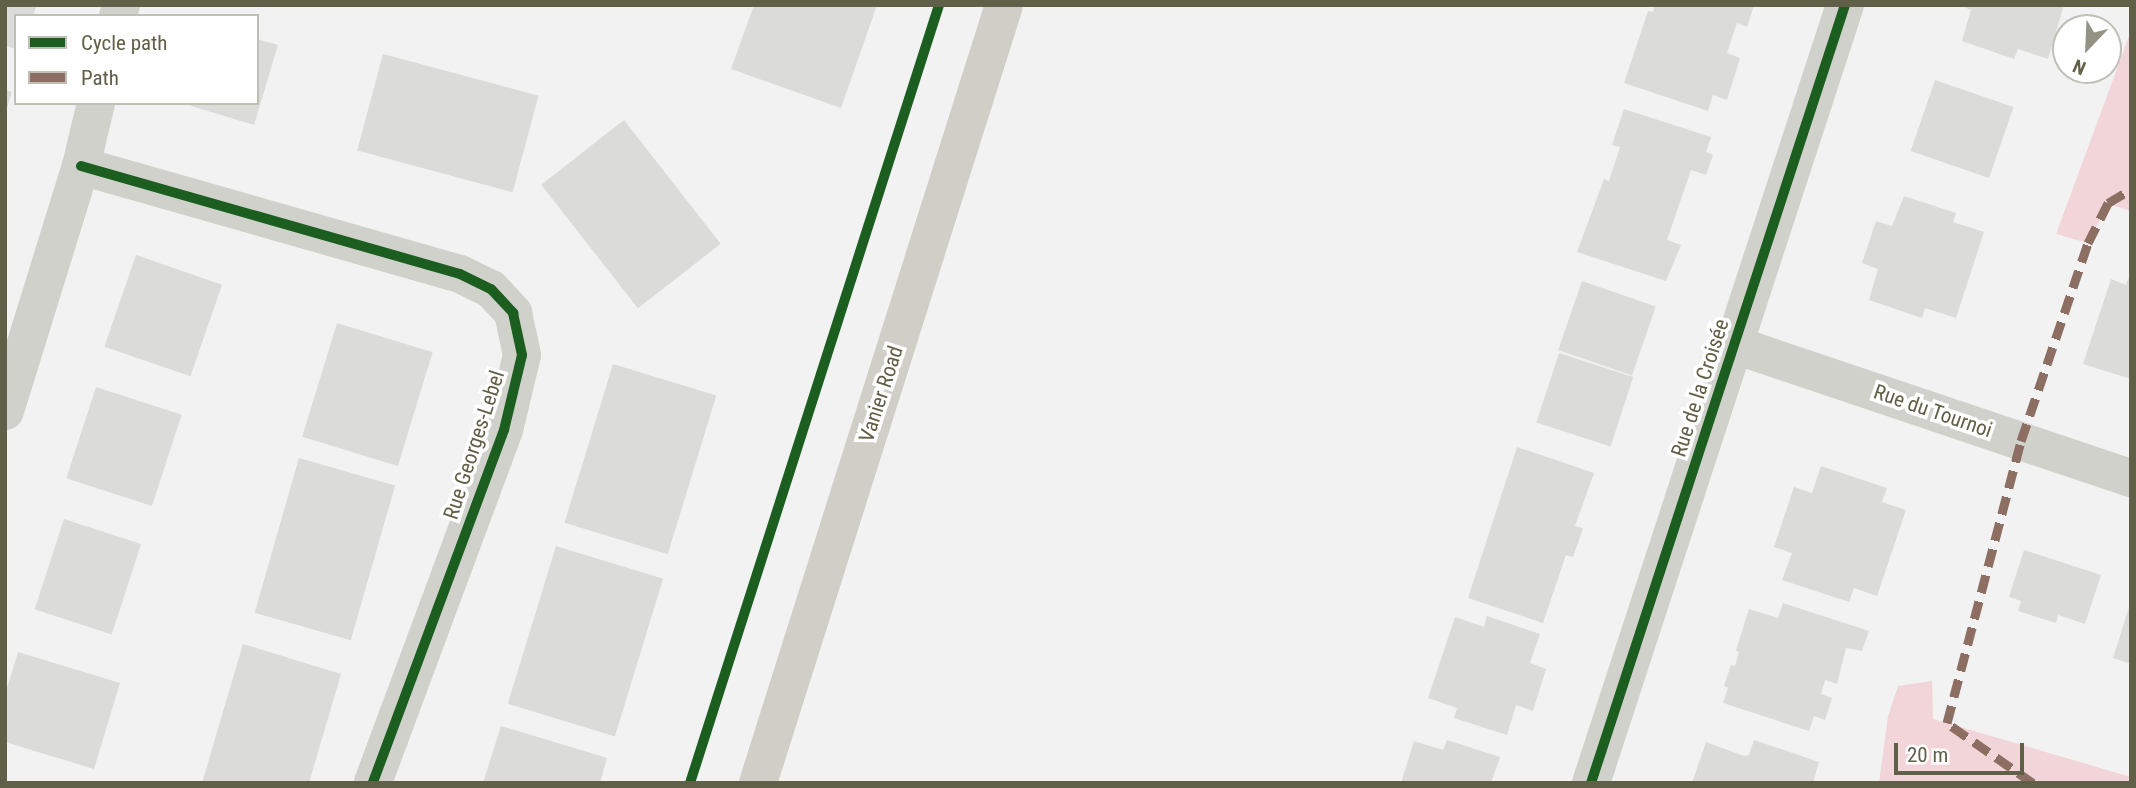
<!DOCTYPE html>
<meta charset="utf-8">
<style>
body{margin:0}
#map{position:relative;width:2136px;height:788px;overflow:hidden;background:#f2f2f2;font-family:"Roboto Condensed",sans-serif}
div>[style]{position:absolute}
.green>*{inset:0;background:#f2d5d8}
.building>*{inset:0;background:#dbdbda;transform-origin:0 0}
.minor>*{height:38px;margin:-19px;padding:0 19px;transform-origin:19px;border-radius:19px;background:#d1d1cb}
.major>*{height:38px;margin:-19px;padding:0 19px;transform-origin:19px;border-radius:19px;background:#cfcfc8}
.quiet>*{height:9px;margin-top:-4.5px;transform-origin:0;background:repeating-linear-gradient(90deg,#8d6e63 0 18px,transparent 0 27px)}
.cycleway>*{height:10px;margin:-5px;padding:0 5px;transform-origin:5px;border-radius:5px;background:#1b5e20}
span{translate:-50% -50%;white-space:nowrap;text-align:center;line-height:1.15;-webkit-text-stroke:7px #fff;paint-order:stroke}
.street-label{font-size:21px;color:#606048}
.frame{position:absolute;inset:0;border:7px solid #606048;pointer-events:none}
.legend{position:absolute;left:14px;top:14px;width:245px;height:91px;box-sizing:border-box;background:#fff;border:2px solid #bfbfb6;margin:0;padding:9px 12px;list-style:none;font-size:21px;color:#606048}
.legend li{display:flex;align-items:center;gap:14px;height:35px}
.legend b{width:35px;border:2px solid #bfbfb6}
.north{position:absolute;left:2052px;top:14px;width:70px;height:70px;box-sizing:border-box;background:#fff;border:2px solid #bfbfb6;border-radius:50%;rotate:203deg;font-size:19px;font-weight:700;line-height:28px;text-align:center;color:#606048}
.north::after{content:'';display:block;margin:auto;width:24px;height:32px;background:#939384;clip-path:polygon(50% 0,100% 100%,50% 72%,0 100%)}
.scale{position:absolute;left:1894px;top:743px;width:130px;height:32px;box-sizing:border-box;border:4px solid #606048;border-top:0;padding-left:9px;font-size:21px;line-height:24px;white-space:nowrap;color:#606048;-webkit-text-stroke:5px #fff;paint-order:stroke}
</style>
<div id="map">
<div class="green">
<i style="clip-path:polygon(2131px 31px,2131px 211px,2108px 204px,2088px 243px,2056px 234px)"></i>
<i style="clip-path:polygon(1932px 681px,1933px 719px,2131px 777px,2131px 783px,1879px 783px,1888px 716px,1898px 686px)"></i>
</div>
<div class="building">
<i style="clip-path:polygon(5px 5px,37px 5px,33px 16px,16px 16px,16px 49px,5px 46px)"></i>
<i style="clip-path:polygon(754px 5px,877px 5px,841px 108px,731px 69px)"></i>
<i style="clip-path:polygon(1655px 5px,1754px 5px,1747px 27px,1737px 23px,1727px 53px,1740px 58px,1727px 100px,1713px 95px,1708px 111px,1624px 83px,1648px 11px,1653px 12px)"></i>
<i style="clip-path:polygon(1959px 5px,2064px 5px,2048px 59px,2018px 49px,2014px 59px,1962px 41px,1971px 10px)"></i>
<i style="clip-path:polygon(257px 39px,278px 45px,254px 125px,191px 106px,192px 103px,257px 103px)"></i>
<i style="left:383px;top:54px;width:161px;height:100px;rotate:15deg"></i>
<i style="left:1935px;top:80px;width:83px;height:75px;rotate:19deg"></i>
<i style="clip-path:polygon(5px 90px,12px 92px,6px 111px,5px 110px)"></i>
<i style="clip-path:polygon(1624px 109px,1711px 137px,1706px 152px,1713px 155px,1706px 175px,1691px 170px,1667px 240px,1681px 245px,1666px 281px,1577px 252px,1604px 179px,1609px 181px,1620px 147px,1612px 145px)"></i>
<i style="left:624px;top:120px;width:157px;height:105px;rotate:52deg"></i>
<i style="clip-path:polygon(1904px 196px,1956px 213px,1953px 222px,1984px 232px,1956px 318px,1925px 308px,1922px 318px,1869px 300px,1878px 269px,1862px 263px,1876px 221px,1892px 226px)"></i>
<i style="left:136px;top:255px;width:91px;height:97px;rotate:19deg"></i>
<i style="clip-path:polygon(2111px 279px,2126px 285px,2128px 279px,2131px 280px,2131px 379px,2083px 364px)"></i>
<i style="left:1582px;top:281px;width:78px;height:73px;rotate:19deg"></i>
<i style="left:337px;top:323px;width:100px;height:119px;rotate:17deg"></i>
<i style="left:1559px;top:353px;width:78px;height:73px;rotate:18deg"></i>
<i style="left:613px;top:364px;width:108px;height:166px;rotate:17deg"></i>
<i style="left:96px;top:387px;width:90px;height:96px;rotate:18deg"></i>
<i style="clip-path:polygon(1517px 447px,1594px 473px,1575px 526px,1583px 528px,1578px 543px,1573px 557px,1566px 555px,1543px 623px,1468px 598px)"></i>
<i style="left:299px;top:458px;width:100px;height:161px;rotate:16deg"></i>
<i style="clip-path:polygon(1821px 466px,1887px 488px,1882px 502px,1906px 510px,1877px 596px,1854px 588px,1849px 602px,1782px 580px,1792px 553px,1774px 547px,1794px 487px,1812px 493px)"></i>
<i style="left:64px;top:519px;width:81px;height:95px;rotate:18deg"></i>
<i style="left:556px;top:546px;width:112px;height:165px;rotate:17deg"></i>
<i style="clip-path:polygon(2024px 550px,2101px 575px,2085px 624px,2058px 615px,2056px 623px,2018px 611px,2021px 601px,2009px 597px)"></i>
<i style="clip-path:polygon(1783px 603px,1869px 631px,1862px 651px,1846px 648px,1837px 684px,1825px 680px,1821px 694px,1832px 698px,1825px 720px,1814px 716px,1809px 731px,1723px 703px,1728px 688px,1724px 686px,1731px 665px,1735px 666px,1739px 652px,1736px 650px,1749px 609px,1778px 618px)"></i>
<i style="clip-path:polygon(2130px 604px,2131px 604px,2131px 664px,2113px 658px)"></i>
<i style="clip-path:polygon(1487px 616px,1540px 634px,1530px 663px,1546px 669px,1533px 711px,1516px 705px,1507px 735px,1454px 718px,1457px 708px,1428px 698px,1455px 617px,1484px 627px)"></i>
<i style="clip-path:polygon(243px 644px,341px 674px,309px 783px,202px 783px)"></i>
<i style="clip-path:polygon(18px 652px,120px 683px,94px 769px,5px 742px,5px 695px)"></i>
<i style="clip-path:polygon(501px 726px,607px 758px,600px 783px,483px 783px)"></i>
<i style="clip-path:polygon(1447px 740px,1500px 757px,1491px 783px,1401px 783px,1414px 741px,1443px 750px)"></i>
<i style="clip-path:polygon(1754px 740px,1819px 762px,1813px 783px,1692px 783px,1706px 742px,1744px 756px,1749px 755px)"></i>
</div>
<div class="minor">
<i style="left:118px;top:16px;width:11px;rotate:-75deg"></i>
<i style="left:81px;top:166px;width:394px;rotate:15.9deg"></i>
<i style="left:460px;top:274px;width:34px;rotate:26deg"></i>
<i style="left:491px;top:289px;width:33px;rotate:47deg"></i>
<i style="left:513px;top:313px;width:43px;rotate:77.9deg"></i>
<i style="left:522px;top:355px;width:77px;rotate:103.5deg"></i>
<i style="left:504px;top:430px;width:377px;rotate:110.4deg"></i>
<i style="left:1735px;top:345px;width:418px;rotate:18.6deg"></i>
<i style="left:5px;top:411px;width:257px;rotate:-72.8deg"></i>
<i style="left:81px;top:166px;width:65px;rotate:-76.6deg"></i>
<i style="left:1591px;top:783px;width:818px;rotate:-71.92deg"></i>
</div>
<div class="major">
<i style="left:758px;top:783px;width:816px;rotate:-72.45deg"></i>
</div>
<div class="quiet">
<i style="left:2033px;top:783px;width:105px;rotate:-145.1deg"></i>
<i style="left:1947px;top:723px;width:292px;rotate:-75.3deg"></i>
<i style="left:2021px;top:441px;width:209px;rotate:-71.3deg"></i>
<i style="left:2088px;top:243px;width:45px;rotate:-63.4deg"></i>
<i style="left:2108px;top:203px;width:27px;rotate:-31deg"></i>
</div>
<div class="cycleway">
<i style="left:81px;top:166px;width:394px;rotate:15.9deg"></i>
<i style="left:460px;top:274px;width:34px;rotate:26deg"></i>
<i style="left:491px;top:289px;width:33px;rotate:47deg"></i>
<i style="left:513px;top:313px;width:43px;rotate:77.9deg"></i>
<i style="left:522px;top:355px;width:77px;rotate:103.5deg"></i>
<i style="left:504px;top:430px;width:377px;rotate:110.4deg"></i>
<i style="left:690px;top:783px;width:817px;rotate:-72.25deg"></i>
<i style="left:1591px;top:783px;width:818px;rotate:-71.92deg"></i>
</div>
<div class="street-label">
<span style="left:1700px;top:388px;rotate:-72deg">Rue de la Croisée</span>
<span style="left:881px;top:394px;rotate:-72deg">Vanier Road</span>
<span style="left:1933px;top:411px;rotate:19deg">Rue du Tournoi</span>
<span style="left:474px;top:445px;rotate:-72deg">Rue Georges-Lebel</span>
</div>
<div class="frame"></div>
<ul class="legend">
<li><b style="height:9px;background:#1b5e20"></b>Cycle path</li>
<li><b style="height:9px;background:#8d6e63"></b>Path</li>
</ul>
<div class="north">N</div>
<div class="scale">20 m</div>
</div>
